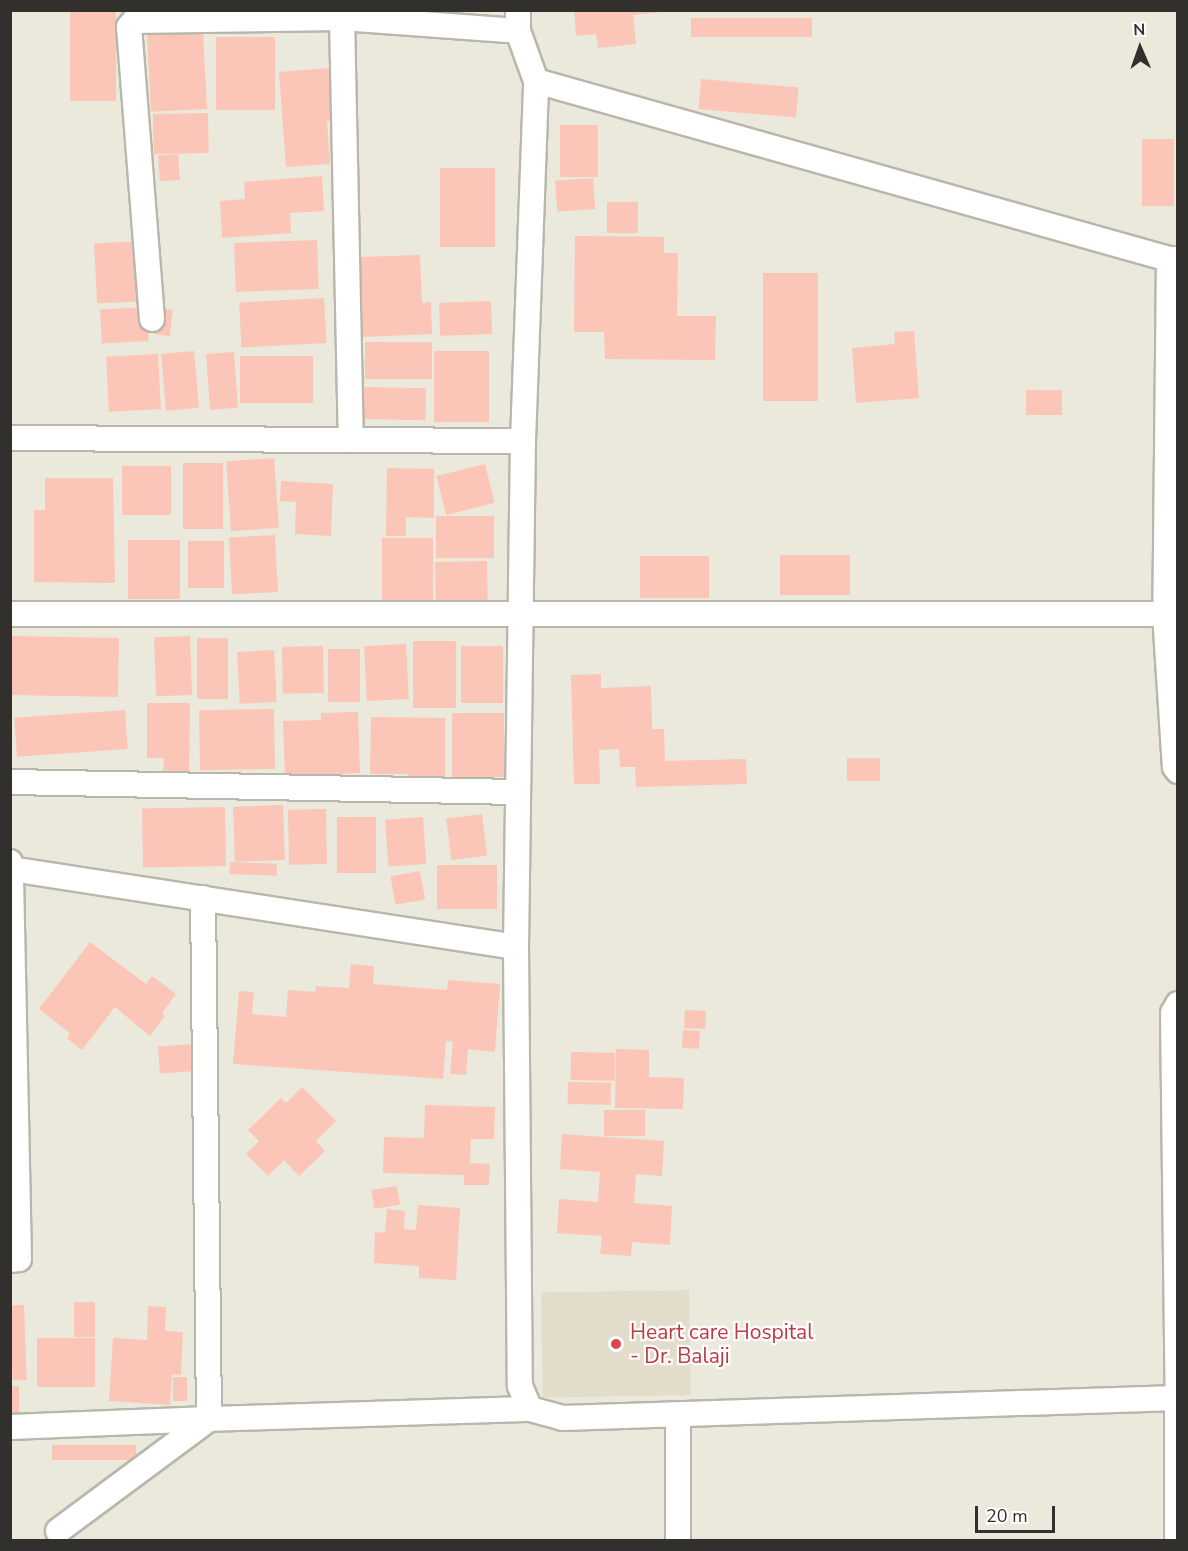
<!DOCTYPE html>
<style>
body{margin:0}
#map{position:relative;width:1188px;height:1551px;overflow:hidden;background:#ebe8dc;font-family:"Nunito Sans",sans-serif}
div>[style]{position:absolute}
.built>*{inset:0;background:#e1ddca;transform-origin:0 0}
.building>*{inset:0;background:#fbc6b7;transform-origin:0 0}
.roads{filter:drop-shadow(2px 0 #b9b7ab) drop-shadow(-2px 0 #b9b7ab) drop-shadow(0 2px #b9b7ab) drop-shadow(0 -2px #b9b7ab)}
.minor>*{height:24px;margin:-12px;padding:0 12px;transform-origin:12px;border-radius:12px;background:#fff}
.dots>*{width:16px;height:16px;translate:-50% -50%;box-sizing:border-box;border:3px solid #fff;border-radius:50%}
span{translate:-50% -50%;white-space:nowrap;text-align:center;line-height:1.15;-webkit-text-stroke:4.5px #fff;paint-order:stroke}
.health-label{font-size:21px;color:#be3a42}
.left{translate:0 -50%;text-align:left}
.frame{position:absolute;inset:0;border:12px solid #31302c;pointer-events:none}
.north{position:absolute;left:1110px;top:18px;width:60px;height:60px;-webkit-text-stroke:4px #fff;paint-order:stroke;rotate:358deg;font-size:16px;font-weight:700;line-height:24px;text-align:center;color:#31302c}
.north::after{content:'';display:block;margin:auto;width:21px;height:27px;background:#31302c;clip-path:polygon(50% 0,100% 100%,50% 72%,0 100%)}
.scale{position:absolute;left:975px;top:1506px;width:80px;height:27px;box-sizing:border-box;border:3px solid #31302c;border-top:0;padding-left:8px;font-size:18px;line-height:21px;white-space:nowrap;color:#31302c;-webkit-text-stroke:4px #fff;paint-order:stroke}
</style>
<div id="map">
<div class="built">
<i style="left:689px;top:1290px;width:105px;height:148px;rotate:89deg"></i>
</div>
<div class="building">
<i style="left:70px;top:10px;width:46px;height:91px"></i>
<i style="clip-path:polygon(574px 10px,662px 10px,662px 12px,633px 15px,636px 44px,598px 48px,596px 34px,576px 36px)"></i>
<i style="left:812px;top:18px;width:19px;height:121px;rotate:90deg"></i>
<i style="left:203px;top:32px;width:77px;height:56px;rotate:87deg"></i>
<i style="left:275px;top:37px;width:73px;height:59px;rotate:90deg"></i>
<i style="clip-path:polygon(330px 68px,334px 121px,327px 121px,330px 164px,286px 167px,279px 72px)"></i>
<i style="left:701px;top:79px;width:98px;height:30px;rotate:5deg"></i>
<i style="left:208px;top:113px;width:40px;height:55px;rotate:89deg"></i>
<i style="left:560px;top:125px;width:38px;height:52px"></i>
<i style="left:1142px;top:139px;width:32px;height:67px"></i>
<i style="left:178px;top:154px;width:26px;height:20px;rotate:86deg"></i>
<i style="left:440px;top:168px;width:55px;height:79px"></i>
<i style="clip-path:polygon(322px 176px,324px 211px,290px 213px,291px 233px,222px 238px,220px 201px,245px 199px,244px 182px)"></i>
<i style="left:593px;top:178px;width:31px;height:38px;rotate:86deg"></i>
<i style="left:607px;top:202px;width:31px;height:31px"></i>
<i style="clip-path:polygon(575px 236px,664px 237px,664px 253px,678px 253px,677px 316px,716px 316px,715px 360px,605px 359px,604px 332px,574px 332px)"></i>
<i style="left:317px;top:240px;width:49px;height:83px;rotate:88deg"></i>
<i style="left:143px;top:241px;width:60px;height:49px;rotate:87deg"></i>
<i style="clip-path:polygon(420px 255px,422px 303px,431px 302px,432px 334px,362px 337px,359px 257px)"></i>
<i style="left:763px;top:273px;width:55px;height:128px"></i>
<i style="left:324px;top:298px;width:45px;height:85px;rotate:87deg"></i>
<i style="left:491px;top:301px;width:33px;height:52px;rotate:88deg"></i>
<i style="left:147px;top:307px;width:34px;height:47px;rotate:87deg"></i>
<i style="left:156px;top:308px;width:17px;height:26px;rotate:7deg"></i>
<i style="clip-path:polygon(914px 331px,919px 398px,856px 403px,852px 348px,895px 344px,894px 332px)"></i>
<i style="left:365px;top:342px;width:67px;height:37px"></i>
<i style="left:194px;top:351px;width:57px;height:33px;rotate:85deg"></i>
<i style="left:434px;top:351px;width:55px;height:71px"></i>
<i style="left:234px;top:352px;width:56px;height:28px;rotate:86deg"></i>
<i style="left:158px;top:354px;width:55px;height:52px;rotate:87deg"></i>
<i style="left:313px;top:356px;width:47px;height:73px;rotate:90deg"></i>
<i style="left:361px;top:387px;width:65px;height:32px;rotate:1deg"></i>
<i style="left:1026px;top:390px;width:36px;height:25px"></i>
<i style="left:274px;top:458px;width:70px;height:48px;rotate:86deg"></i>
<i style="left:183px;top:463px;width:40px;height:66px"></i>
<i style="left:485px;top:464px;width:40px;height:50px;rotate:76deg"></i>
<i style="left:122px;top:466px;width:49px;height:49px"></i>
<i style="clip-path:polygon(387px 468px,434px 469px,434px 518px,406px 517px,406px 536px,386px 536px)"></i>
<i style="clip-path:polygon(45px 478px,113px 478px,115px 583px,34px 582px,34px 510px,45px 510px)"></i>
<i style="clip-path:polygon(281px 481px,333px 484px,331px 536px,295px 534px,296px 502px,280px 501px)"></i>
<i style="left:436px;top:516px;width:58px;height:42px"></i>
<i style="left:275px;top:535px;width:57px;height:46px;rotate:87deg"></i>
<i style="left:433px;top:538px;width:66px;height:51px;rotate:90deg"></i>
<i style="left:128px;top:540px;width:52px;height:59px"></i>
<i style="left:188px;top:541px;width:36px;height:47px"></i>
<i style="left:780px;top:555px;width:70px;height:40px"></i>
<i style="left:709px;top:556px;width:42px;height:69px;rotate:90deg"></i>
<i style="left:487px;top:561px;width:44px;height:52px;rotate:89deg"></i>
<i style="left:10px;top:636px;width:109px;height:59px;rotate:1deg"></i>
<i style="left:190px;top:636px;width:59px;height:36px;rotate:88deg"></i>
<i style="left:197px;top:638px;width:31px;height:61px"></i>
<i style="left:413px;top:641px;width:43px;height:67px"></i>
<i style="left:406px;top:644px;width:55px;height:42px;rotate:87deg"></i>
<i style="left:323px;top:646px;width:47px;height:41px;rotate:89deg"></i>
<i style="left:461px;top:646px;width:42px;height:57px"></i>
<i style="left:328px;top:649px;width:32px;height:53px"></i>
<i style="left:274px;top:650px;width:52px;height:37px;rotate:87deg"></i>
<i style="clip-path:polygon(601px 674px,601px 688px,651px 686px,652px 729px,664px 729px,665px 761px,746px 759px,747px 784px,636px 787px,635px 767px,620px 767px,619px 749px,599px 750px,600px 784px,574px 784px,571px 675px)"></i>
<i style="clip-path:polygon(147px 703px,190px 703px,189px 772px,163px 772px,164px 758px,147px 758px)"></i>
<i style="left:274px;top:709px;width:60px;height:75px;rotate:89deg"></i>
<i style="left:125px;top:710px;width:39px;height:111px;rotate:86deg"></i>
<i style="clip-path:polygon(358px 712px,360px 773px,285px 776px,283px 721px,321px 720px,321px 713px)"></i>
<i style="left:452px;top:713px;width:52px;height:64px"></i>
<i style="clip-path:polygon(371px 717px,445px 718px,445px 780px,408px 779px,408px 774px,370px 774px)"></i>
<i style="left:847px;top:758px;width:33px;height:23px"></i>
<i style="left:283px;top:805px;width:55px;height:50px;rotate:88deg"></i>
<i style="left:225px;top:807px;width:59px;height:83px;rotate:89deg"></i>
<i style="left:326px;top:809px;width:55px;height:38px;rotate:89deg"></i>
<i style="left:482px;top:814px;width:42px;height:36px;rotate:83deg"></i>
<i style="left:337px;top:817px;width:39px;height:56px"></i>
<i style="left:423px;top:817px;width:47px;height:38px;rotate:86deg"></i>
<i style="left:230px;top:862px;width:47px;height:12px;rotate:2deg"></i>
<i style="left:437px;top:865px;width:60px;height:44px"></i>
<i style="left:420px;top:871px;width:29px;height:30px;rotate:80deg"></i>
<i style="clip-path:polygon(90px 942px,146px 984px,152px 976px,176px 994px,162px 1013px,165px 1016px,150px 1036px,115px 1007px,82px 1050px,67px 1038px,70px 1033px,39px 1009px)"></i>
<i style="clip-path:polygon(351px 964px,374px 966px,373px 984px,447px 990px,448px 980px,500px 984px,495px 1052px,468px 1049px,466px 1075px,450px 1074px,453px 1042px,446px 1041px,443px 1079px,233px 1064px,239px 991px,254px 992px,252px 1014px,286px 1017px,288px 990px,315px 992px,316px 986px,349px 988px)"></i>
<i style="left:685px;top:1010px;width:21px;height:18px;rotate:3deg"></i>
<i style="left:683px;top:1030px;width:17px;height:18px;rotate:3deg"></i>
<i style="left:195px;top:1044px;width:27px;height:37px;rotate:86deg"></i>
<i style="clip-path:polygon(616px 1049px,649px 1050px,649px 1077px,684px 1078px,683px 1109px,615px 1108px)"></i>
<i style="left:571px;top:1052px;width:44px;height:28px;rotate:1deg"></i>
<i style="left:568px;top:1082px;width:43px;height:22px;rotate:1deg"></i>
<i style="clip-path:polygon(302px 1087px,336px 1121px,316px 1141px,325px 1151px,299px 1176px,284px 1160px,268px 1176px,246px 1154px,259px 1141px,248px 1130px,281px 1098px,286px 1103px)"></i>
<i style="clip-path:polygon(425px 1105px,495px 1107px,494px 1139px,471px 1139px,470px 1163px,490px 1164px,489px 1185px,464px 1185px,464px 1175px,383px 1173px,384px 1137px,424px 1138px)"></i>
<i style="left:604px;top:1110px;width:41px;height:26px"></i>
<i style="clip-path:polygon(562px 1134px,664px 1141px,662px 1176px,636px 1174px,634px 1203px,672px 1206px,670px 1245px,632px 1242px,631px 1256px,600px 1254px,602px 1236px,557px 1233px,559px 1199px,598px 1202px,600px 1172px,560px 1169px)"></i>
<i style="left:397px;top:1186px;width:19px;height:26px;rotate:81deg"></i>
<i style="clip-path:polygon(418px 1205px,460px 1208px,456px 1280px,419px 1278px,419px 1266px,374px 1263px,375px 1232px,385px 1233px,387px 1209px,405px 1211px,404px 1229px,416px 1230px)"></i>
<i style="left:74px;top:1302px;width:21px;height:35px"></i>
<i style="left:24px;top:1305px;width:75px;height:14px;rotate:88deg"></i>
<i style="clip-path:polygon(148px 1306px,166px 1307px,165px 1331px,183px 1332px,181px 1375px,172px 1374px,170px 1405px,109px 1401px,113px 1338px,147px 1340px)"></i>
<i style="left:37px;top:1338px;width:58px;height:49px"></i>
<i style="left:173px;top:1377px;width:14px;height:24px"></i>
<i style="left:10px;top:1386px;width:9px;height:33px"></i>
<i style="left:52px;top:1445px;width:84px;height:15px"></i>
</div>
<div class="roads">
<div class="minor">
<i style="left:342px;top:18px;width:422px;rotate:88.8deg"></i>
<i style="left:536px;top:81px;width:658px;rotate:15.71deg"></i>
<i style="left:1178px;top:259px;width:9px;rotate:180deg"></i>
<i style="left:1169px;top:259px;width:355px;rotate:90.6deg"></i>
<i style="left:1165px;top:614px;width:153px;rotate:86.3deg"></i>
<i style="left:1175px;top:767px;width:5px;rotate:53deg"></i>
<i style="left:152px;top:319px;width:293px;rotate:-94.5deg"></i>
<i style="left:129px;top:27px;width:8px;rotate:-50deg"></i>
<i style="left:134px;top:21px;width:208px;rotate:-0.8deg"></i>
<i style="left:342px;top:18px;width:176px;rotate:4.2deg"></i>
<i style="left:10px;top:438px;width:513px;rotate:0.34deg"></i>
<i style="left:523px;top:441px;width:360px;rotate:-87.9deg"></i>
<i style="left:536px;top:81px;width:53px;rotate:-109.8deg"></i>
<i style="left:518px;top:31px;width:21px;rotate:-90deg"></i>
<i style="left:10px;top:614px;width:1155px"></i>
<i style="left:10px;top:782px;width:508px;rotate:1.13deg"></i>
<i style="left:10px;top:862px;width:7px;rotate:82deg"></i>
<i style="left:11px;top:869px;width:511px;rotate:8.78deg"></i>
<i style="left:516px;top:947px;width:506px;rotate:-89.21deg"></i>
<i style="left:516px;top:947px;width:439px;rotate:89.5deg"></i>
<i style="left:520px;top:1386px;width:25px;rotate:67deg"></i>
<i style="left:530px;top:1409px;width:34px;rotate:15deg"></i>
<i style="left:563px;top:1418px;width:614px;rotate:-1.87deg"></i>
<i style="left:1177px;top:1398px;width:142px;rotate:90deg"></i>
<i style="left:1178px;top:1004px;width:10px;rotate:119deg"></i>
<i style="left:1173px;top:1013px;width:385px;rotate:89.3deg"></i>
<i style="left:10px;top:1260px;width:9px;rotate:-6deg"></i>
<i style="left:19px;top:1259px;width:390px;rotate:-91.2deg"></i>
<i style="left:678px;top:1415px;width:125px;rotate:90deg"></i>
<i style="left:10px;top:1427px;width:199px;rotate:-2.3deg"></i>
<i style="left:209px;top:1419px;width:521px;rotate:-90.66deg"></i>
<i style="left:58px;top:1531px;width:188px;rotate:-36.6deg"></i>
<i style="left:209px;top:1419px;width:321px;rotate:-1.8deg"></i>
</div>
</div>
<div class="dots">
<i style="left:616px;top:1344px;background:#e0444e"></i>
</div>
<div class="health-label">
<span class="left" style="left:630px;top:1344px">Heart care Hospital<br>- Dr. Balaji</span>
</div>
<div class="frame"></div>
<div class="north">N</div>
<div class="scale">20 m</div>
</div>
